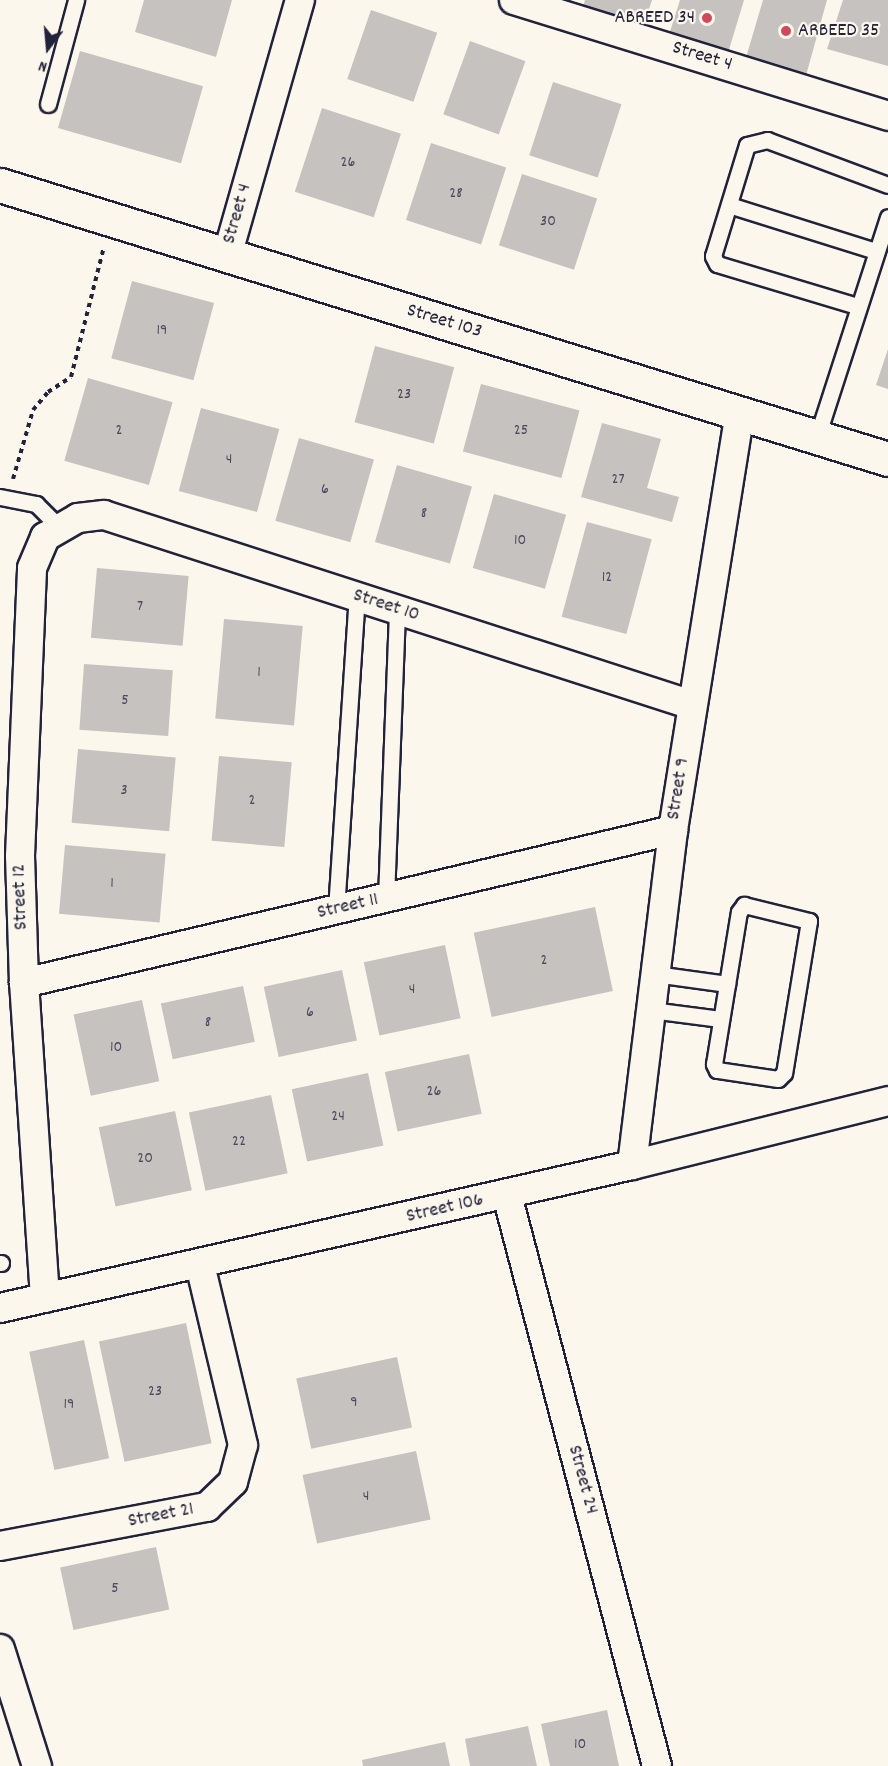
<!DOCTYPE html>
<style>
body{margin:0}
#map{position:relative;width:888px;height:1766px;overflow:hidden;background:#fbf7ec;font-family:Dekko,sans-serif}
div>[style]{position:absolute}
.building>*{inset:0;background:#c6c2c0;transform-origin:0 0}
.path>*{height:4px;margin-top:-2px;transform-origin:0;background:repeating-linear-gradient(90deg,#22223b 0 4.5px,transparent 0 9px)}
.roads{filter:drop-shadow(2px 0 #22223b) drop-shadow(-2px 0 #22223b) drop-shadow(0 2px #22223b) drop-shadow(0 -2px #22223b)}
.service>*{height:15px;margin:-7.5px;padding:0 7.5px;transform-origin:7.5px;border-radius:7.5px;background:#fbf7ec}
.minor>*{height:28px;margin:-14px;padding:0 14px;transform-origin:14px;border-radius:14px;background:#fbf7ec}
.tertiary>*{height:33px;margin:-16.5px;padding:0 16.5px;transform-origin:16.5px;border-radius:16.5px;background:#fbf7ec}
.dots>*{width:16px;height:16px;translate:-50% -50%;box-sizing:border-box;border:3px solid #fbf7ec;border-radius:50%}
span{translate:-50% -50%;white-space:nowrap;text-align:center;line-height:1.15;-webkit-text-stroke:4.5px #fbf7ec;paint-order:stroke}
.number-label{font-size:16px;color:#4b4a5c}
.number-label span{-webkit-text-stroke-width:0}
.poi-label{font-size:20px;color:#22223b}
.right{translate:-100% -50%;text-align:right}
.left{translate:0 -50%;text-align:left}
.street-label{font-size:20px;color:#22223b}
.north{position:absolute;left:18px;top:18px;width:60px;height:60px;-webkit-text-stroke:4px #fbf7ec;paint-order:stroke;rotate:196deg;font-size:16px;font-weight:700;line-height:24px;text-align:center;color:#22223b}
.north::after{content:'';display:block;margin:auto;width:21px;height:27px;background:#22223b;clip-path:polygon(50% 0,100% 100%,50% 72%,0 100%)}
</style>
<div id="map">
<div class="building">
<i style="clip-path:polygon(144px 0,232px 0,216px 57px,135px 32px)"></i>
<i style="clip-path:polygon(585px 0,652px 0,643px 27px,583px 7px)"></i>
<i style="clip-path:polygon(680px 0,744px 0,728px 53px,669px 35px)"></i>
<i style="clip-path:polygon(763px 0,827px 0,805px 79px,745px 61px)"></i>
<i style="clip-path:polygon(843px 0,888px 0,888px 66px,827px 49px)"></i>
<i style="left:371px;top:10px;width:70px;height:73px;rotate:19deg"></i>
<i style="left:470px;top:41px;width:59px;height:78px;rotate:20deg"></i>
<i style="left:80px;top:51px;width:128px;height:80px;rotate:16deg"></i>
<i style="left:553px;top:82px;width:72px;height:77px;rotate:18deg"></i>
<i style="left:322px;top:108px;width:83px;height:88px;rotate:18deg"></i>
<i style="left:431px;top:143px;width:79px;height:81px;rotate:18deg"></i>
<i style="left:522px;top:174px;width:79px;height:75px;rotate:18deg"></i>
<i style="left:132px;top:281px;width:85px;height:80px;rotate:15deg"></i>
<i style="left:375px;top:346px;width:82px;height:79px;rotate:15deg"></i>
<i style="clip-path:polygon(888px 349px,888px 389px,876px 385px)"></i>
<i style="left:88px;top:378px;width:88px;height:86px;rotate:16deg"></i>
<i style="left:481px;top:384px;width:102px;height:70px;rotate:15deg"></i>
<i style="left:201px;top:408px;width:81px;height:86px;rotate:15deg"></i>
<i style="clip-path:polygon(602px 423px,661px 439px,647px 488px,679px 497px,672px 522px,581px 497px)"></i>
<i style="left:299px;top:438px;width:78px;height:86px;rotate:16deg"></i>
<i style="left:397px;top:465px;width:78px;height:80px;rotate:16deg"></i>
<i style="left:494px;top:494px;width:75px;height:77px;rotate:16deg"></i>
<i style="left:587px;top:522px;width:67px;height:98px;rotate:15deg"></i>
<i style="left:97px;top:568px;width:92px;height:70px;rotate:5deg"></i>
<i style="left:224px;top:619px;width:79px;height:100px;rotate:5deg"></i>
<i style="left:84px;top:664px;width:89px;height:66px;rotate:4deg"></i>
<i style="left:78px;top:749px;width:98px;height:74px;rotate:5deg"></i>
<i style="left:219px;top:756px;width:73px;height:85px;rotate:5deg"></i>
<i style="left:65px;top:845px;width:101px;height:69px;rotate:5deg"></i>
<i style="left:595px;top:907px;width:86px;height:124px;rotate:78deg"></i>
<i style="left:445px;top:945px;width:75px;height:83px;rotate:78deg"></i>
<i style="left:342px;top:970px;width:72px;height:80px;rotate:78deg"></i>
<i style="left:243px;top:986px;width:57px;height:84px;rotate:78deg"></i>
<i style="left:142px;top:1000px;width:83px;height:70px;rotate:78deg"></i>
<i style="left:469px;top:1054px;width:61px;height:86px;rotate:78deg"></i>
<i style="left:368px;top:1073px;width:74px;height:78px;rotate:78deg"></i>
<i style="left:271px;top:1095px;width:80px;height:84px;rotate:78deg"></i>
<i style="left:175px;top:1111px;width:81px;height:78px;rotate:78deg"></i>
<i style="left:186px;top:1323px;width:123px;height:89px;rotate:78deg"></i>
<i style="left:84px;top:1340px;width:121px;height:56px;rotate:78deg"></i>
<i style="left:397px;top:1357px;width:72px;height:103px;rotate:78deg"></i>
<i style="left:416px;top:1451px;width:70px;height:116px;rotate:78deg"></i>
<i style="left:156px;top:1547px;width:64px;height:98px;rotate:78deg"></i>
<i style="clip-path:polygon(607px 1710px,619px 1766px,550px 1766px,541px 1724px)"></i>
<i style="clip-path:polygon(528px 1726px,537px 1766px,470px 1766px,465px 1739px)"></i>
<i style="clip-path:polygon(445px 1742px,450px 1766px,363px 1766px,362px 1760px)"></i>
</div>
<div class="path">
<i style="left:13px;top:479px;width:72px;rotate:-73.8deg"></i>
<i style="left:33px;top:410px;width:23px;rotate:-50deg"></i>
<i style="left:48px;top:392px;width:27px;rotate:-33deg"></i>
<i style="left:71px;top:377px;width:134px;rotate:-75.8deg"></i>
</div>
<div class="roads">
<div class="service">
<i style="left:48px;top:104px;width:108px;rotate:-74.9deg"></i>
<i style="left:729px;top:205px;width:154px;rotate:17.4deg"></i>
<i style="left:857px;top:306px;width:146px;rotate:-163.3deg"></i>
<i style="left:717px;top:264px;width:9px;rotate:-117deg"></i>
<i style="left:713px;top:256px;width:116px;rotate:-73deg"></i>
<i style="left:747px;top:145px;width:21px;rotate:-14deg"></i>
<i style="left:767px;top:140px;width:129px;rotate:20.4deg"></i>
<i style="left:817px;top:437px;width:231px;rotate:-72.1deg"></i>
<i style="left:0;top:497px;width:37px;rotate:11deg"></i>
<i style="left:36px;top:504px;width:31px;rotate:45deg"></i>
<i style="left:386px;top:898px;width:289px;rotate:-87.8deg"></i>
<i style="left:744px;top:905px;width:67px;rotate:13.8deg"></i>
<i style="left:809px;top:921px;width:154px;rotate:99.3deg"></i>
<i style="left:784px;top:1073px;width:8px;rotate:135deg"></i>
<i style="left:778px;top:1079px;width:62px;rotate:-171.6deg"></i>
<i style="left:717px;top:1070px;width:7px;rotate:-117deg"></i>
<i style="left:714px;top:1064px;width:154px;rotate:-80.7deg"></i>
<i style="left:739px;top:912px;width:9px;rotate:-54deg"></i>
<i style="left:336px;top:910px;width:314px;rotate:-86.2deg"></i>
<i style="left:655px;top:974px;width:73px;rotate:7.9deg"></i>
<i style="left:651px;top:1010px;width:70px;rotate:7.4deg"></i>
<i style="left:0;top:1263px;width:1px"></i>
</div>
<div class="minor">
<i style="left:514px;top:0;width:392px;rotate:17.2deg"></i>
<i style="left:227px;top:256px;width:266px;rotate:-74.1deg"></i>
<i style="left:24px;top:983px;width:667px;rotate:-13.27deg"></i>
<i style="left:632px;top:1165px;width:337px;rotate:-83deg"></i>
<i style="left:673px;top:830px;width:421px;rotate:-80.9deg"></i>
<i style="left:507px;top:1195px;width:590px;rotate:75.28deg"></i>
<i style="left:45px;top:1298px;width:316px;rotate:-93.8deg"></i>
<i style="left:24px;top:983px;width:127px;rotate:-91.8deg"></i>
<i style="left:20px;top:856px;width:288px;rotate:-87.6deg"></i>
<i style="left:32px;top:568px;width:34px;rotate:-67deg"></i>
<i style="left:45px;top:537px;width:38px;rotate:-30deg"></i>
<i style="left:78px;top:518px;width:26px;rotate:-7deg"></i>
<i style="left:104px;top:515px;width:618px;rotate:17.91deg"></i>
<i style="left:0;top:1308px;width:648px;rotate:-12.75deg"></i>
<i style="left:632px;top:1165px;width:264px;rotate:-14deg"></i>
<i style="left:0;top:1546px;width:211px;rotate:-10.7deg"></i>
<i style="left:207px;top:1507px;width:36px;rotate:-44deg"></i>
<i style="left:233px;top:1482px;width:38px;rotate:-75deg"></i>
<i style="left:243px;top:1445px;width:186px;rotate:-103.4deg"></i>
<i style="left:0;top:1649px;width:123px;rotate:72.5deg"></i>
</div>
<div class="tertiary">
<i style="left:0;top:185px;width:929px;rotate:17.15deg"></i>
</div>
</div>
<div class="dots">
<i style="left:707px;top:18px;background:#d1495b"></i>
<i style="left:786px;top:31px;background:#d1495b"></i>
</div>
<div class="number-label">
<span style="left:348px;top:163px">26</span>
<span style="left:456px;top:194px">28</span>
<span style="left:548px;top:222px">30</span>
<span style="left:162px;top:331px">19</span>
<span style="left:404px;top:395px">23</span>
<span style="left:119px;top:431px">2</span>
<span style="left:521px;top:431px">25</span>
<span style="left:229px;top:460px">4</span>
<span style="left:618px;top:480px">27</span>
<span style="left:325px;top:490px">6</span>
<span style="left:424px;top:514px">8</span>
<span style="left:520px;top:541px">10</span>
<span style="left:607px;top:578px">12</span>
<span style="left:140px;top:607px">7</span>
<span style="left:259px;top:673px">1</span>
<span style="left:125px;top:701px">5</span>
<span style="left:124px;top:791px">3</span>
<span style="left:252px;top:801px">2</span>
<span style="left:112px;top:884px">1</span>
<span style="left:544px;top:961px">2</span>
<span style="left:412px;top:990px">4</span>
<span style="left:310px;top:1013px">6</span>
<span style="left:208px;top:1023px">8</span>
<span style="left:116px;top:1048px">10</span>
<span style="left:434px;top:1092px">26</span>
<span style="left:338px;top:1117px">24</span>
<span style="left:239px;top:1142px">22</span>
<span style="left:145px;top:1159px">20</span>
<span style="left:155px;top:1392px">23</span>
<span style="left:354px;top:1403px">9</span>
<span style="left:69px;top:1405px">19</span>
<span style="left:366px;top:1497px">4</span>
<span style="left:115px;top:1589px">5</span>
<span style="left:580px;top:1745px">10</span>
</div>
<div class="poi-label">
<span class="right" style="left:695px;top:18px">ABREED 34</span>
<span class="left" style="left:798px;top:31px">ARBEED 35</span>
</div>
<div class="street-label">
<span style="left:702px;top:57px;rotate:17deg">Street 4</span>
<span style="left:238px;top:214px;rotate:-74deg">Street 4</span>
<span style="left:444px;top:322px;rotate:17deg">Street 103</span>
<span style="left:386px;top:606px;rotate:18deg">Street 10</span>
<span style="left:679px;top:789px;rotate:-81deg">Street 9</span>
<span style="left:21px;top:897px;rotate:-92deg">Street 12</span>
<span style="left:348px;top:907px;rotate:-13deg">Street 11</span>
<span style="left:445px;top:1209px;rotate:-13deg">Street 106</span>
<span style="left:582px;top:1480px;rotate:75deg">Street 24</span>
<span style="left:161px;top:1516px;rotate:-11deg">Street 21</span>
</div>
<div class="north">N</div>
</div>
